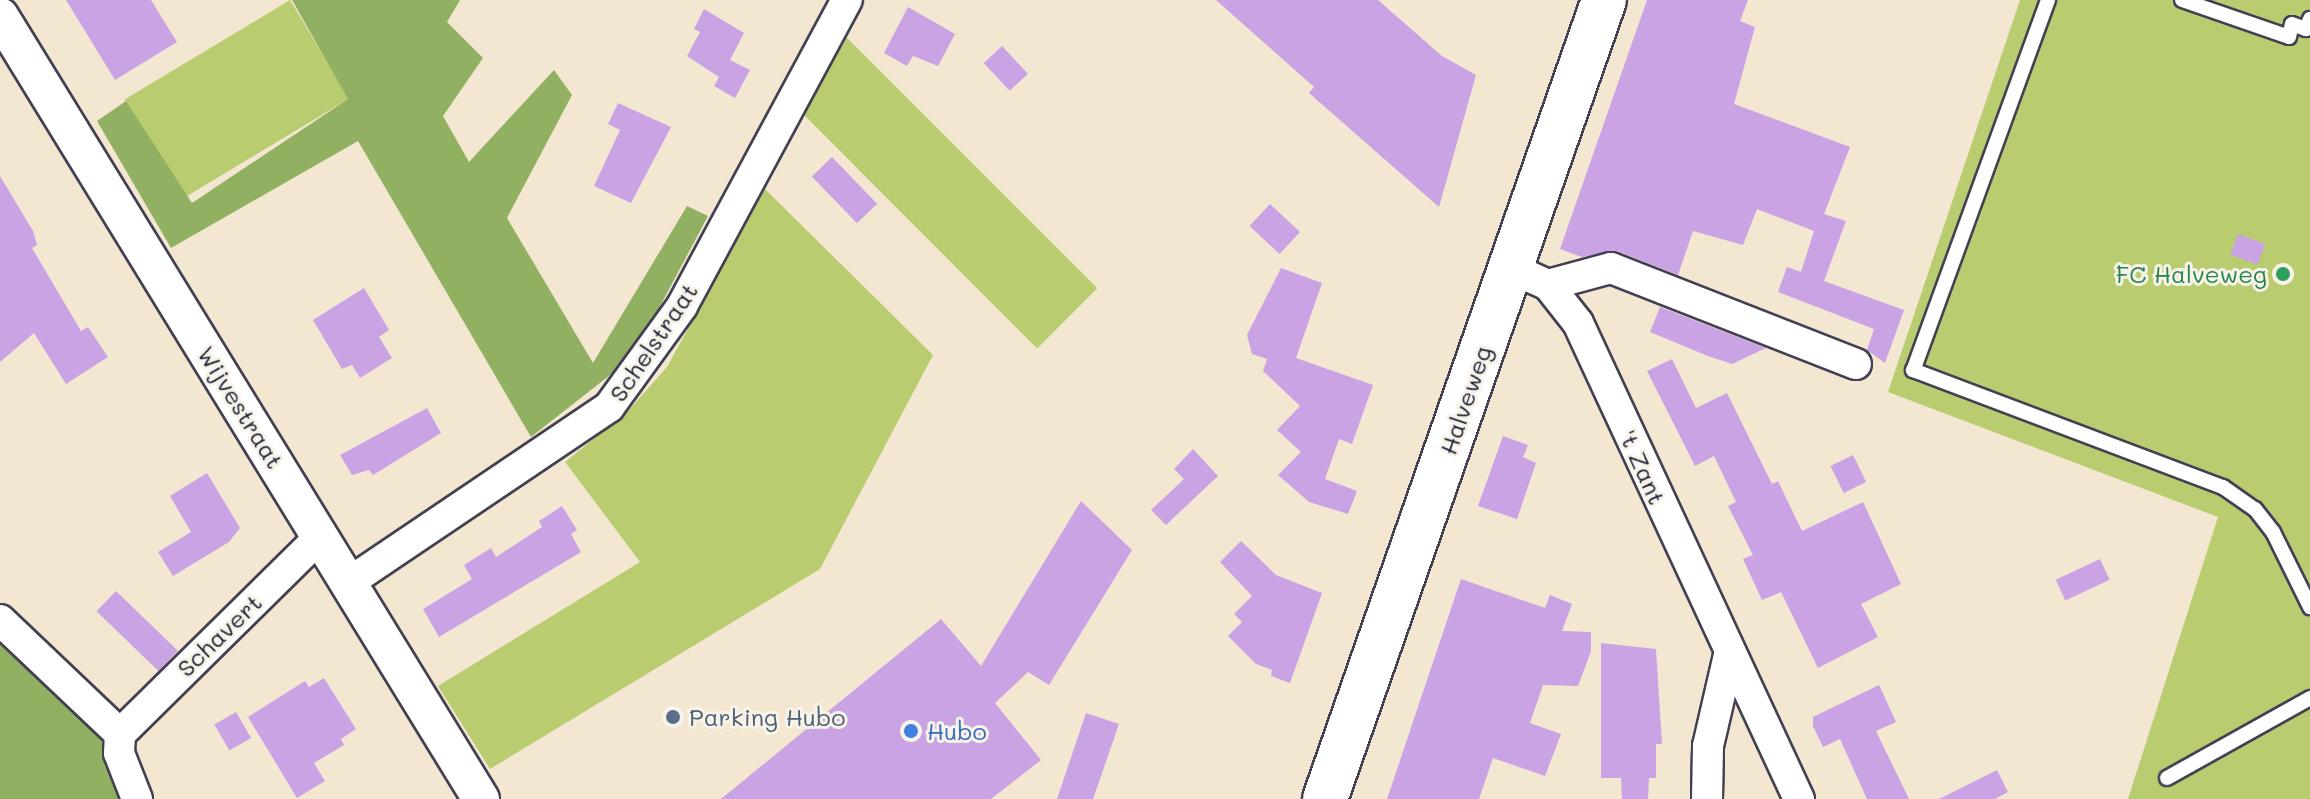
<!DOCTYPE html>
<style>
body{margin:0}
#map{position:relative;width:2310px;height:799px;overflow:hidden;background:#f4e7d2;font-family:Mali,sans-serif}
div>[style]{position:absolute}
.green>*{inset:0;background:#b9cd70;transform-origin:0 0}
.forest>*{inset:0;background:#92b062}
.building>*{inset:0;background:#c9a3e3;transform-origin:0 0}
.roads{filter:drop-shadow(2px 0 #424052) drop-shadow(-2px 0 #424052) drop-shadow(0 2px #424052) drop-shadow(0 -2px #424052)}
.service>*{height:14px;margin:-7px;padding:0 7px;transform-origin:7px;border-radius:7px;background:#fff}
.minor>*{height:30px;margin:-15px;padding:0 15px;transform-origin:15px;border-radius:15px;background:#fff}
.tertiary>*{height:36px;margin:-18px;padding:0 18px;transform-origin:18px;border-radius:18px;background:#fff}
.primary>*{height:44px;margin:-22px;padding:0 22px;transform-origin:22px;border-radius:22px;background:#fff}
.dots>*{width:22px;height:22px;translate:-50% -50%;box-sizing:border-box;border:4px solid #f7f3e8;border-radius:50%}
span{translate:-50% -50%;white-space:nowrap;text-align:center;line-height:1.15;-webkit-text-stroke:6px #f7f3e8;paint-order:stroke}
.leisure-label{font-size:24px;color:#27864d}
.right{translate:-100% -50%;text-align:right}
.street-label{font-size:24px;color:#22223b}
.service-label{font-size:24px;color:#4e5e75}
.left{translate:0 -50%;text-align:left}
.shop-label{font-size:24px;color:#366cbe}
</style>
<div id="map">
<div class="green">
<i style="left:290px;top:0;width:115px;height:193px;rotate:59deg"></i>
<i style="clip-path:polygon(2020px 0,2310px 0,2310px 799px,2128px 799px,2218px 517px,1888px 392px)"></i>
<i style="left:847px;top:38px;width:354px;height:85px;rotate:45deg"></i>
<i style="clip-path:polygon(765px 189px,933px 355px,820px 569px,490px 769px,438px 686px,640px 562px,565px 462px,628px 411px,667px 367px)"></i>
</div>
<div class="forest">
<i style="clip-path:polygon(292px 0,460px 0,447px 22px,483px 58px,443px 116px,469px 162px,554px 70px,572px 95px,507px 218px,593px 363px,687px 206px,708px 216px,633px 357px,531px 437px,358px 141px,171px 248px,97px 121px,126px 101px,192px 203px,348px 99px)"></i>
<i style="clip-path:polygon(0 640px,88px 717px,106px 749px,122px 799px,0 799px)"></i>
</div>
<div class="building">
<i style="clip-path:polygon(66px 0,151px 0,177px 42px,115px 80px)"></i>
<i style="clip-path:polygon(1216px 0,1378px 0,1442px 56px,1476px 75px,1439px 207px,1309px 93px,1314px 87px)"></i>
<i style="clip-path:polygon(1647px 0,1748px 0,1740px 21px,1755px 27px,1734px 104px,1850px 147px,1824px 214px,1846px 221px,1824px 281px,1904px 310px,1885px 363px,1867px 350px,1874px 329px,1778px 292px,1787px 267px,1801px 272px,1814px 231px,1757px 209px,1743px 245px,1693px 231px,1678px 275px,1617px 251px,1582px 257px,1560px 249px)"></i>
<i style="clip-path:polygon(908px 7px,955px 34px,938px 66px,913px 56px,907px 66px,884px 53px)"></i>
<i style="clip-path:polygon(704px 9px,744px 33px,730px 60px,750px 70px,735px 98px,714px 86px,719px 77px,687px 56px,700px 32px,694px 29px)"></i>
<i style="left:1002px;top:46px;width:38px;height:25px;rotate:47deg"></i>
<i style="clip-path:polygon(618px 103px,671px 127px,631px 203px,594px 186px,620px 130px,608px 124px)"></i>
<i style="left:832px;top:157px;width:65px;height:28px;rotate:46deg"></i>
<i style="clip-path:polygon(0 176px,33px 231px,37px 245px,32px 248px,81px 331px,88px 327px,108px 357px,66px 384px,34px 333px,0 362px)"></i>
<i style="left:1270px;top:204px;width:41px;height:30px;rotate:43deg"></i>
<i style="left:2238px;top:234px;width:29px;height:22px;rotate:20deg"></i>
<i style="clip-path:polygon(1281px 268px,1322px 283px,1296px 358px,1373px 385px,1352px 444px,1339px 439px,1325px 479px,1357px 491px,1348px 514px,1309px 502px,1278px 475px,1301px 452px,1277px 430px,1300px 406px,1263px 371px,1267px 359px,1252px 354px,1247px 335px)"></i>
<i style="clip-path:polygon(364px 288px,389px 330px,379px 337px,392px 358px,360px 378px,352px 365px,342px 369px,313px 320px)"></i>
<i style="clip-path:polygon(1660px 307px,1766px 348px,1732px 364px,1708px 356px,1650px 332px)"></i>
<i style="clip-path:polygon(1672px 359px,1696px 408px,1727px 393px,1772px 484px,1778px 481px,1802px 531px,1863px 502px,1901px 584px,1861px 604px,1878px 637px,1818px 668px,1781px 592px,1762px 600px,1743px 559px,1753px 555px,1728px 506px,1736px 502px,1714px 456px,1695px 466px,1647px 371px)"></i>
<i style="clip-path:polygon(427px 408px,441px 433px,373px 475px,369px 470px,352px 475px,340px 455px)"></i>
<i style="clip-path:polygon(1503px 436px,1528px 445px,1523px 457px,1536px 463px,1517px 519px,1478px 506px)"></i>
<i style="clip-path:polygon(1193px 449px,1218px 476px,1166px 525px,1151px 510px,1184px 479px,1174px 469px)"></i>
<i style="left:1853px;top:455px;width:30px;height:25px;rotate:64deg"></i>
<i style="clip-path:polygon(207px 473px,240px 528px,229px 542px,173px 576px,158px 552px,191px 532px,170px 496px)"></i>
<i style="clip-path:polygon(1081px 501px,1132px 550px,1049px 685px,1028px 672px,995px 703px,1041px 760px,991px 799px,721px 799px,941px 619px,981px 666px)"></i>
<i style="clip-path:polygon(562px 506px,577px 530px,571px 534px,581px 552px,439px 637px,423px 609px,472px 579px,464px 565px,491px 548px,496px 557px,542px 527px,539px 521px)"></i>
<i style="clip-path:polygon(1241px 541px,1276px 575px,1322px 593px,1290px 683px,1271px 676px,1272px 670px,1256px 664px,1228px 636px,1242px 622px,1234px 614px,1252px 596px,1220px 562px)"></i>
<i style="left:2100px;top:559px;width:23px;height:49px;rotate:65deg"></i>
<i style="clip-path:polygon(1461px 579px,1545px 608px,1550px 595px,1572px 604px,1562px 631px,1591px 632px,1591px 651px,1578px 686px,1543px 685px,1530px 723px,1561px 734px,1545px 776px,1493px 758px,1479px 799px,1387px 799px)"></i>
<i style="left:116px;top:591px;width:86px;height:28px;rotate:44deg"></i>
<i style="clip-path:polygon(1601px 643px,1656px 649px,1662px 744px,1656px 744px,1656px 778px,1649px 778px,1648px 799px,1622px 799px,1621px 778px,1601px 778px)"></i>
<i style="clip-path:polygon(324px 678px,356px 729px,341px 739px,344px 745px,314px 763px,325px 781px,297px 798px,248px 717px,305px 681px,309px 687px)"></i>
<i style="clip-path:polygon(1879px 685px,1896px 722px,1876px 731px,1909px 799px,1867px 799px,1840px 739px,1823px 747px,1813px 726px,1813px 717px)"></i>
<i style="left:236px;top:712px;width:30px;height:25px;rotate:60deg"></i>
<i style="clip-path:polygon(1086px 713px,1119px 724px,1093px 799px,1057px 799px)"></i>
<i style="clip-path:polygon(1997px 770px,2008px 792px,1995px 799px,1939px 799px)"></i>
</div>
<div class="roads">
<div class="service">
<i style="left:2048px;top:0;width:394px;rotate:110deg"></i>
<i style="left:1913px;top:370px;width:331px;rotate:20.7deg"></i>
<i style="left:2223px;top:487px;width:39px;rotate:35deg"></i>
<i style="left:2255px;top:509px;width:29px;rotate:52deg"></i>
<i style="left:2273px;top:532px;width:84px;rotate:63.7deg"></i>
<i style="left:2182px;top:0;width:113px;rotate:19.1deg"></i>
<i style="left:2289px;top:37px;width:13px;rotate:-77deg"></i>
<i style="left:2292px;top:24px;width:15px;rotate:20deg"></i>
<i style="left:2306px;top:29px;width:11px;rotate:-68deg"></i>
<i style="left:2167px;top:778px;width:164px;rotate:-29.2deg"></i>
</div>
<div class="minor">
<i style="left:1510px;top:268px;width:42px;rotate:24.1deg"></i>
<i style="left:1548px;top:285px;width:48px;rotate:51.7deg"></i>
<i style="left:1578px;top:323px;width:525px;rotate:65.1deg"></i>
<i style="left:1548px;top:285px;width:65px;rotate:-15.1deg"></i>
<i style="left:1611px;top:268px;width:263px;rotate:21.4deg"></i>
<i style="left:348px;top:583px;width:315px;rotate:-34deg"></i>
<i style="left:609px;top:407px;width:125px;rotate:-54.1deg"></i>
<i style="left:682px;top:306px;width:348px;rotate:-61.7deg"></i>
<i style="left:0;top:620px;width:166px;rotate:43.5deg"></i>
<i style="left:137px;top:799px;width:49px;rotate:-111.4deg"></i>
<i style="left:119px;top:753px;width:19px;rotate:-87deg"></i>
<i style="left:120px;top:734px;width:281px;rotate:-44.6deg"></i>
<i style="left:1707px;top:799px;width:53px;rotate:-88.9deg"></i>
<i style="left:1708px;top:746px;width:93px;rotate:-77deg"></i>
</div>
<div class="tertiary">
<i style="left:0;top:16px;width:919px;rotate:58.44deg"></i>
</div>
<div class="primary">
<i style="left:1325px;top:799px;width:846px;rotate:-70.75deg"></i>
</div>
</div>
<div class="dots">
<i style="left:2283px;top:274px;background:#2e9e5b"></i>
<i style="left:673px;top:717px;background:#5c6f8a"></i>
<i style="left:911px;top:731px;background:#3f7fe0"></i>
</div>
<div class="leisure-label">
<span class="right" style="left:2267px;top:274px">FC Halveweg</span>
</div>
<div class="street-label">
<span style="left:653px;top:342px;rotate:-56deg">Schelstraat</span>
<span style="left:1465px;top:400px;rotate:-71deg">Halveweg</span>
<span style="left:241px;top:407px;rotate:58deg">Wijvestraat</span>
<span style="left:1643px;top:467px;rotate:66deg">'t Zant</span>
<span style="left:219px;top:635px;rotate:-44deg">Schavert</span>
</div>
<div class="service-label">
<span class="left" style="left:689px;top:717px">Parking Hubo</span>
</div>
<div class="shop-label">
<span class="left" style="left:927px;top:731px">Hubo</span>
</div>
</div>
